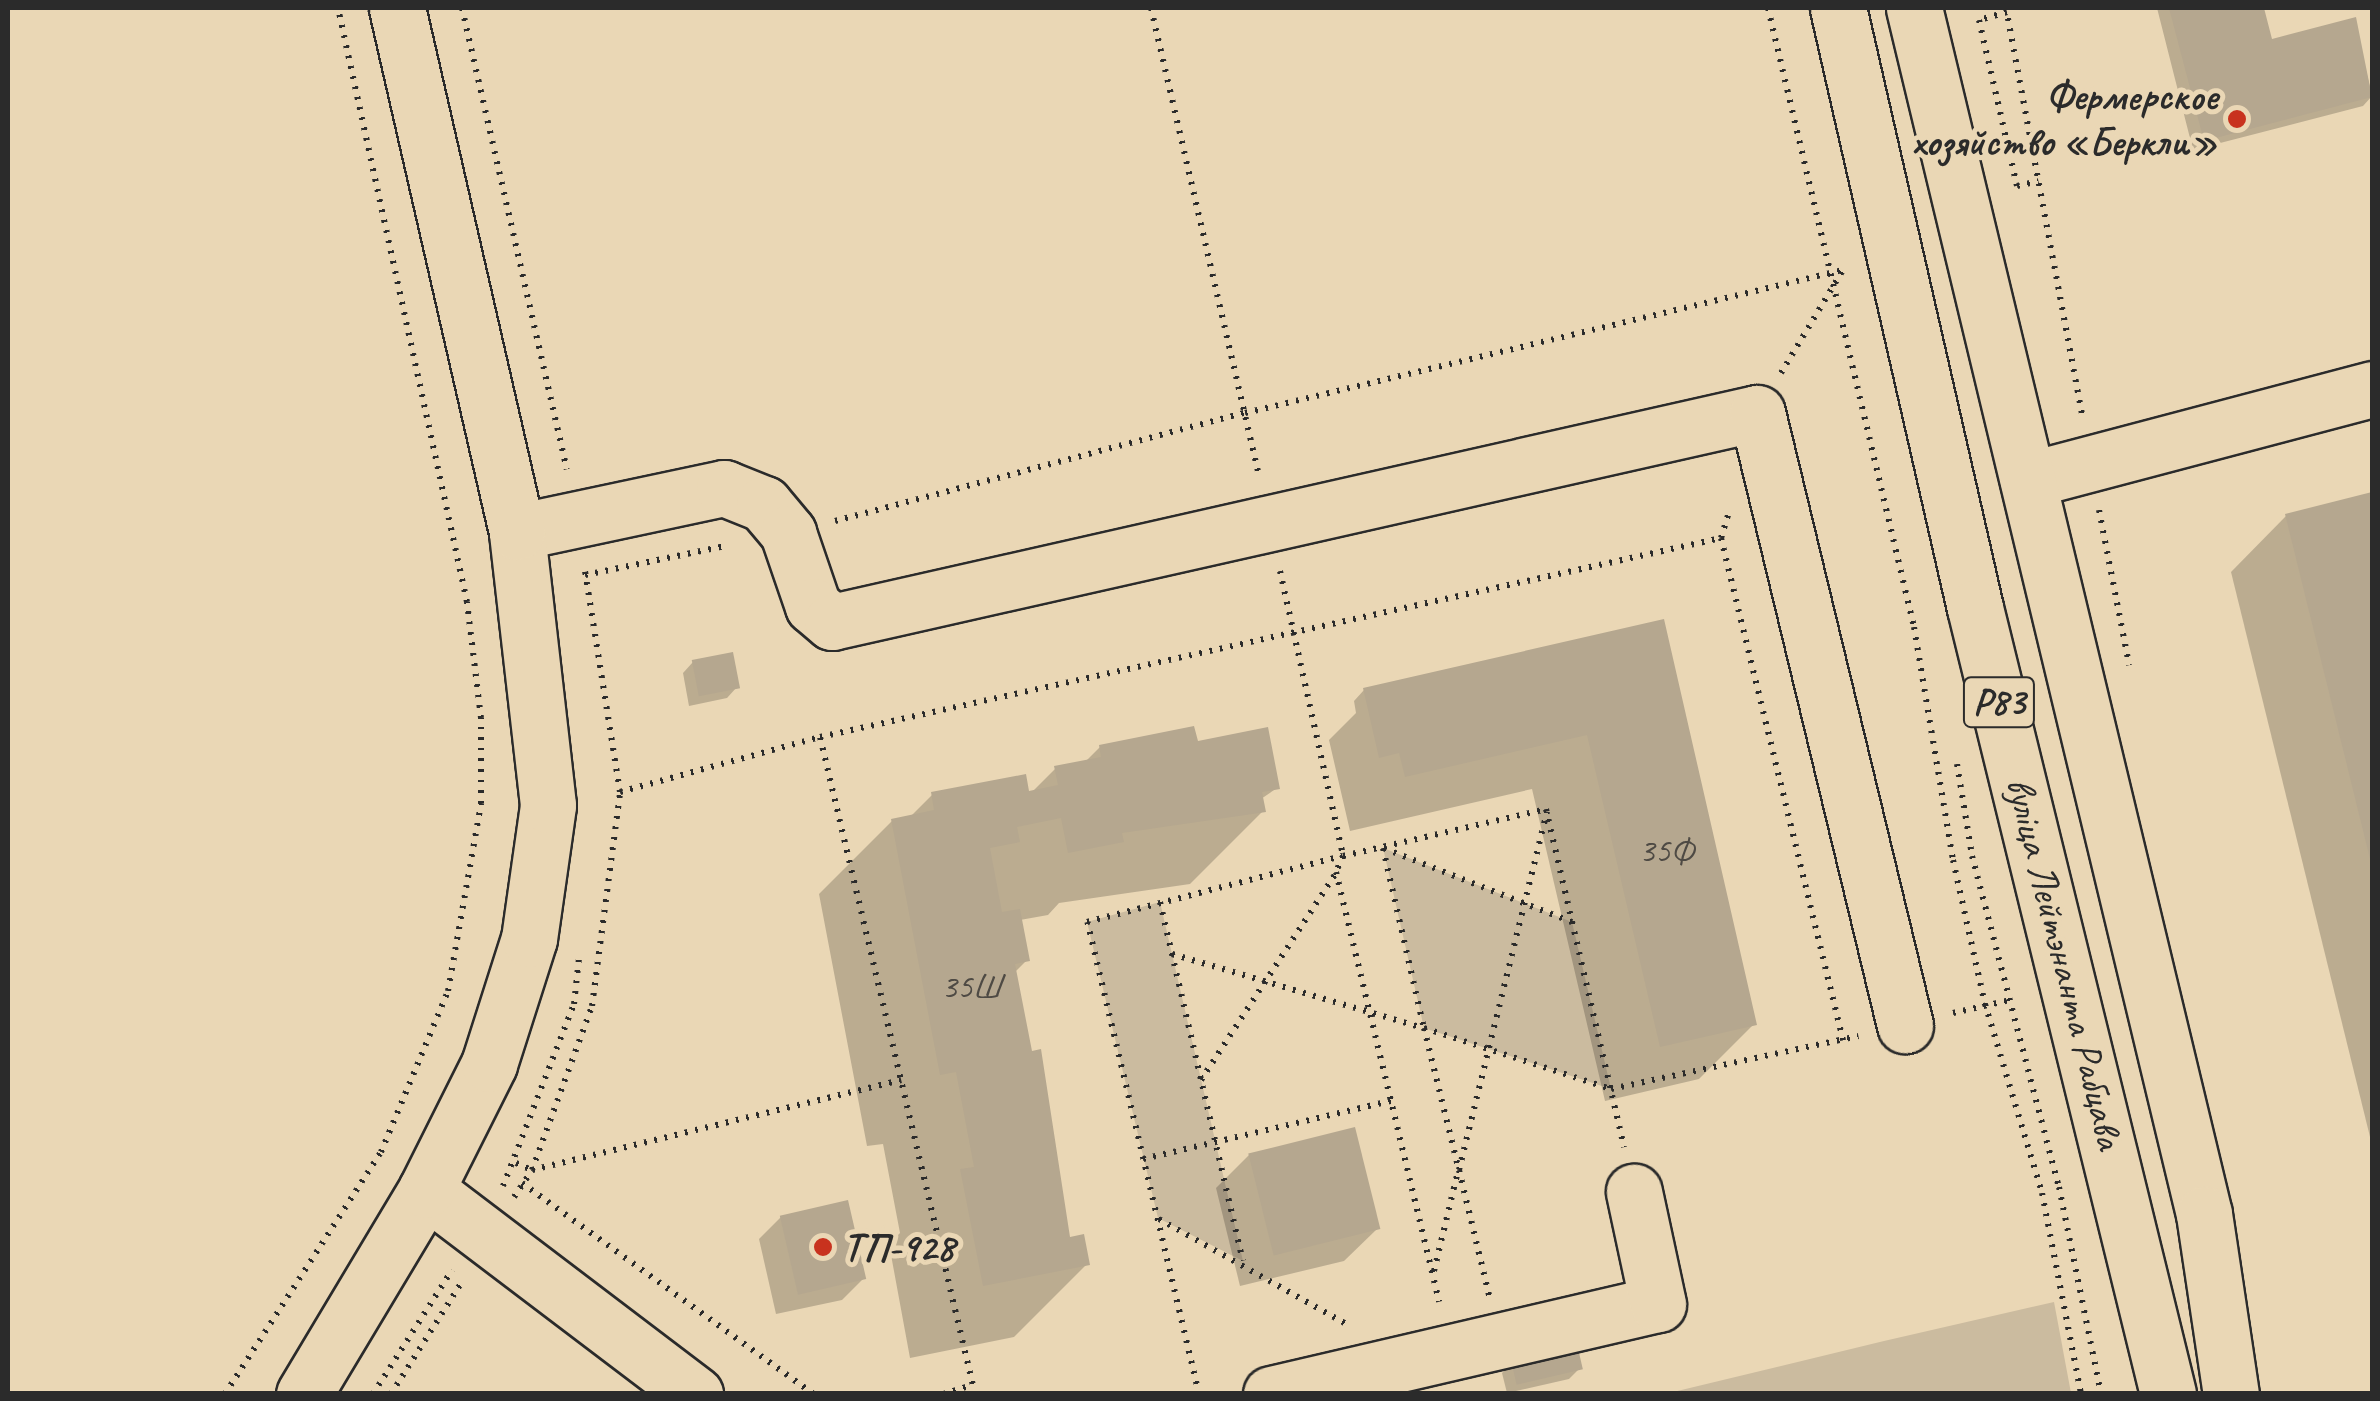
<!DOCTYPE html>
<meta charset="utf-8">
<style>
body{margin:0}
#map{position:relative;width:2380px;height:1401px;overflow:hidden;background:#ead7b5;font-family:Caveat,sans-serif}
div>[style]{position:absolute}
.green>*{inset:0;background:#cbbb9f}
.shadow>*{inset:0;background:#0003}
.building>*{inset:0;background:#b5a78f;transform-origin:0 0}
.path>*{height:6px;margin-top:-3px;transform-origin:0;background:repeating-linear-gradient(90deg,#2b2b2b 0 2.5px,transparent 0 10.5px)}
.roads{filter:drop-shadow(2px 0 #2b2b2b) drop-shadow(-2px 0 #2b2b2b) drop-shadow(0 2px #2b2b2b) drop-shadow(0 -2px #2b2b2b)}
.minor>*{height:55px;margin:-27.5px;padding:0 27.5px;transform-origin:27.5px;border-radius:27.5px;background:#ead7b5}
.highway>*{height:55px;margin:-27.5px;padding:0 27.5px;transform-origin:27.5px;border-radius:27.5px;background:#ead7b5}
.dots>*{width:28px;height:28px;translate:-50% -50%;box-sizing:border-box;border:5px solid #ead7b5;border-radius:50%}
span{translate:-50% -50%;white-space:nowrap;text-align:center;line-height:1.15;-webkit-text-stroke:10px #ead7b5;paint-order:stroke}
.number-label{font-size:35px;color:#4e4a44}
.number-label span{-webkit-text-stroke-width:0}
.shield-label span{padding:2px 8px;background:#ead7b5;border:2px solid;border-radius:8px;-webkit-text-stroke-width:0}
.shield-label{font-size:38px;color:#2b2b2b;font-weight:700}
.poi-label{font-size:40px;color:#2b2b2b;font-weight:700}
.right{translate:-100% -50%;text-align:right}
.left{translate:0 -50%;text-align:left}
.street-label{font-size:40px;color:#2b2b2b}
.frame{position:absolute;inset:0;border:10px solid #2b2b2b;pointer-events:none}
</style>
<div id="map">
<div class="green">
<i style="clip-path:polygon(1383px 848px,1572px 922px,1611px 1089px,1424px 1028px)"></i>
<i style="clip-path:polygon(1160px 902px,1172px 954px,1243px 1261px,1158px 1218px,1087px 922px)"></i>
<i style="clip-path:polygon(2054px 1302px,2071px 1393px,1669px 1393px,1884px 1341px)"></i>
</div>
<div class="shadow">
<i style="clip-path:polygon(2157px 8px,2261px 8px,2270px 42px,2354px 20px,2372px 96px,2363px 106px,2193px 150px)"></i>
<i style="clip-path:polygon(2372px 495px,2372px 1145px,2231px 572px,2286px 516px)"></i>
<i style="clip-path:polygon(1662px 622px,1754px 1024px,1699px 1079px,1605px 1101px,1532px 789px,1350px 831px,1329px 740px,1356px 713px,1354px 701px,1364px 690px)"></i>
<i style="clip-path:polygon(693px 662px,737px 687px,727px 698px,689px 706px,683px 673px)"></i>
<i style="clip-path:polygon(1196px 744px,1277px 788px,1261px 799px,1263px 811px,1190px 884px,1059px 903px,1048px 915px,1020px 920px,1027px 960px,1014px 973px,1067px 1240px,1087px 1264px,1014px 1337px,910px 1358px,889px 1244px,900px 1233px,883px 1144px,867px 1146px,819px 894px,892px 821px,909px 818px,932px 795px,1028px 796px,1055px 769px,1084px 763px,1100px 747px)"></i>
<i style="clip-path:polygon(1249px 1155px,1377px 1229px,1344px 1261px,1240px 1286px,1216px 1188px)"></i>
<i style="clip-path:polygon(781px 1217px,864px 1278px,842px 1300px,776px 1314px,759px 1239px)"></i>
<i style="clip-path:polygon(1513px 1362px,1580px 1368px,1569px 1379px,1507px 1393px,1502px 1373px)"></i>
</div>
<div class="building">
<i style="clip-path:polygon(2169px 8px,2264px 8px,2272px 39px,2356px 17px,2372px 97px,2204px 141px)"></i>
<i style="clip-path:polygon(2372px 492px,2372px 863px,2371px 863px,2285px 514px)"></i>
<i style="clip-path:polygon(1664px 619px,1757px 1025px,1660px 1047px,1587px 735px,1405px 777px,1399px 753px,1379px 758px,1363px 688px)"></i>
<i style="left:733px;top:652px;width:37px;height:42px;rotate:79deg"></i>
<i style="clip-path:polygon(1194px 726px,1198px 741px,1268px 727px,1280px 789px,1262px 792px,1266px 812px,1122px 833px,1124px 842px,1068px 853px,1061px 818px,1017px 827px,1020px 842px,990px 848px,1002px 912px,1020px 909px,1030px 961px,1015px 964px,1024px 1010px,1032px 1051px,1041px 1049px,1070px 1237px,1084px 1234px,1090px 1265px,983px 1286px,960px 1169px,974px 1167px,956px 1072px,940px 1075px,891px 819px,934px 810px,931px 792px,1026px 774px,1029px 791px,1058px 785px,1054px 766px,1101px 757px,1099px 745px)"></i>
<i style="left:1355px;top:1127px;width:105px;height:110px;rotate:76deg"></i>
<i style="left:848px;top:1200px;width:81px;height:70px;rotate:77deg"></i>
<i style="left:1577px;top:1344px;width:26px;height:68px;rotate:77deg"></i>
</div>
<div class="path">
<i style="left:462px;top:8px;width:473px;rotate:77.2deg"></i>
<i style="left:1151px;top:8px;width:480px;rotate:77deg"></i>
<i style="left:1768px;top:8px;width:636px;rotate:76.73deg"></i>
<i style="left:1914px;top:627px;width:236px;rotate:80.5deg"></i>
<i style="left:1953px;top:860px;width:148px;rotate:77.5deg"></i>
<i style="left:1985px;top:1004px;width:197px;rotate:73.2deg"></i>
<i style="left:2042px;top:1193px;width:205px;rotate:79deg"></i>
<i style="left:2006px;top:8px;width:413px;rotate:79.4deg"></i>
<i style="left:2007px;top:12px;width:29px;rotate:164deg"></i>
<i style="left:1979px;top:20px;width:170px;rotate:77.1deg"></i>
<i style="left:2017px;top:186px;width:22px;rotate:-13deg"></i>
<i style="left:1781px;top:373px;width:120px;rotate:-59deg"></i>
<i style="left:2099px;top:510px;width:158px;rotate:79deg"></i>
<i style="left:835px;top:521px;width:424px;rotate:-14.8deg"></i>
<i style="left:1245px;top:413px;width:615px;rotate:-13.45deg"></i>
<i style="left:1721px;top:538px;width:24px;rotate:-73deg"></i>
<i style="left:1280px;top:571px;width:292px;rotate:77.5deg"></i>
<i style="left:1343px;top:856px;width:208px;rotate:-13deg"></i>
<i style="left:1546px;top:809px;width:347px;rotate:77deg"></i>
<i style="left:585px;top:575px;width:143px;rotate:-11.7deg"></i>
<i style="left:1957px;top:764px;width:93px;rotate:80.7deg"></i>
<i style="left:1972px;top:856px;width:342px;rotate:75.3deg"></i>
<i style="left:2059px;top:1187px;width:211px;rotate:78.5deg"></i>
<i style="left:620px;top:792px;width:207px;rotate:-15.4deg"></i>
<i style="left:1160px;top:902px;width:368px;rotate:77deg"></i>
<i style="left:1572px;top:922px;width:203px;rotate:-158.6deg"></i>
<i style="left:1383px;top:848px;width:185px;rotate:77.2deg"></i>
<i style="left:1424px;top:1028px;width:197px;rotate:18.1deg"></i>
<i style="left:1611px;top:1089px;width:253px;rotate:-12.1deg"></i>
<i style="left:1172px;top:954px;width:263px;rotate:16.4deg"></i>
<i style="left:1424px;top:1028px;width:146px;rotate:76.2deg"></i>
<i style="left:1459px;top:1170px;width:369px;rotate:-76.2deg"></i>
<i style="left:1953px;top:1013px;width:58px;rotate:-12.8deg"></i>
<i style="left:1201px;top:1080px;width:247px;rotate:-56.9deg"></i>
<i style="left:1143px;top:1159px;width:255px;rotate:-13.2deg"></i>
<i style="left:516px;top:1163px;width:17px;rotate:24deg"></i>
<i style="left:532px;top:1170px;width:380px;rotate:-13.7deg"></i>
<i style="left:1459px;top:1170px;width:129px;rotate:76.5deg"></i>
<i style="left:522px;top:1183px;width:359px;rotate:35.9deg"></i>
<i style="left:503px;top:1186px;width:195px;rotate:-68.7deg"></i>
<i style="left:574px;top:1004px;width:46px;rotate:-83.8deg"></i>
<i style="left:514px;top:1197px;width:32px;rotate:-56deg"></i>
<i style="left:532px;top:1170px;width:175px;rotate:-69.9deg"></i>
<i style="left:592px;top:1006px;width:216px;rotate:-82.5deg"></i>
<i style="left:620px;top:792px;width:230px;rotate:-99deg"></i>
<i style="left:1159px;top:1219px;width:217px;rotate:29.3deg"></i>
<i style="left:1434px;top:1271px;width:103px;rotate:-76.5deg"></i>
<i style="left:225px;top:1394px;width:288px;rotate:-57.2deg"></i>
<i style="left:381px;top:1152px;width:174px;rotate:-67.4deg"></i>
<i style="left:448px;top:991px;width:191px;rotate:-80deg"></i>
<i style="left:481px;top:803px;width:85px;rotate:-90deg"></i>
<i style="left:481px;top:718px;width:117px;rotate:-96.9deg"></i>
<i style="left:467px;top:602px;width:608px;rotate:-102.25deg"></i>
<i style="left:373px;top:1394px;width:147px;rotate:-57.5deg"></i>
<i style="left:391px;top:1394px;width:135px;rotate:-57.7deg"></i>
<i style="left:943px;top:1394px;width:31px;rotate:-17deg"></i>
<i style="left:975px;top:1394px;width:675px;rotate:-103.27deg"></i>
<i style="left:820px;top:737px;width:923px;rotate:-12.45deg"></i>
<i style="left:1721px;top:538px;width:517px;rotate:76.34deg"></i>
<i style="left:1199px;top:1394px;width:485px;rotate:-103.3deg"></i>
<i style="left:1087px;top:922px;width:264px;rotate:-14.5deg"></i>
<i style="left:1343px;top:856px;width:17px;rotate:114deg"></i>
<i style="left:1336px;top:872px;width:442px;rotate:76.5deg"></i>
</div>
<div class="roads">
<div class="minor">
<i style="left:2028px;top:480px;width:356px;rotate:-14.8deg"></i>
<i style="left:517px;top:532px;width:212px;rotate:-12deg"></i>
<i style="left:724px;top:488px;width:43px;rotate:21.8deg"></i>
<i style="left:764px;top:504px;width:38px;rotate:50deg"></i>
<i style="left:788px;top:533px;width:77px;rotate:71.1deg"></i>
<i style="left:813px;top:606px;width:25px;rotate:40deg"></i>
<i style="left:832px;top:622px;width:948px;rotate:-12.73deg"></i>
<i style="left:1757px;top:413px;width:630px;rotate:76.41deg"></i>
<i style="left:426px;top:1190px;width:338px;rotate:37.2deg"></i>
<i style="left:304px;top:1394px;width:238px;rotate:-59.1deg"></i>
<i style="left:426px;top:1190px;width:141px;rotate:-63.4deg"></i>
<i style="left:489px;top:1064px;width:131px;rotate:-72.3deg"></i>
<i style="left:529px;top:939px;width:135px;rotate:-81.9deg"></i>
<i style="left:548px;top:805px;width:275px;rotate:-96.5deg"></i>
<i style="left:517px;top:532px;width:538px;rotate:-102.9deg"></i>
<i style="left:1271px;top:1394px;width:397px;rotate:-13.1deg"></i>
<i style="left:1658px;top:1304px;width:115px;rotate:-102.1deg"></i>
</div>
<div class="highway">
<i style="left:1838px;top:8px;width:615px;rotate:77.14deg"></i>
<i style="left:1975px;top:608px;width:809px;rotate:76.2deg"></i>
<i style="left:1914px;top:8px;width:1240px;rotate:76.48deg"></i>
<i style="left:2204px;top:1214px;width:182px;rotate:81.5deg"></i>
</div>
</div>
<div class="dots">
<i style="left:2237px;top:119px;background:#c8321e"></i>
<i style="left:823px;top:1247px;background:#c8321e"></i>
</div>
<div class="number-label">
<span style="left:1666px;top:851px">35Ф</span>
<span style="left:971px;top:987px">35Ш</span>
</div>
<div class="shield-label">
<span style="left:1999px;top:702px">Р83</span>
</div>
<div class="poi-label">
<span class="right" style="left:2217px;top:119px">Фермерское<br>хозяйство «Беркли»</span>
<span class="left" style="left:843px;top:1247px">ТП-928</span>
</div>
<div class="street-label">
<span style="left:2065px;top:963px;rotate:76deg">вуліца Лейтэнанта Рабцава</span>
</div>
<div class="frame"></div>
</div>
